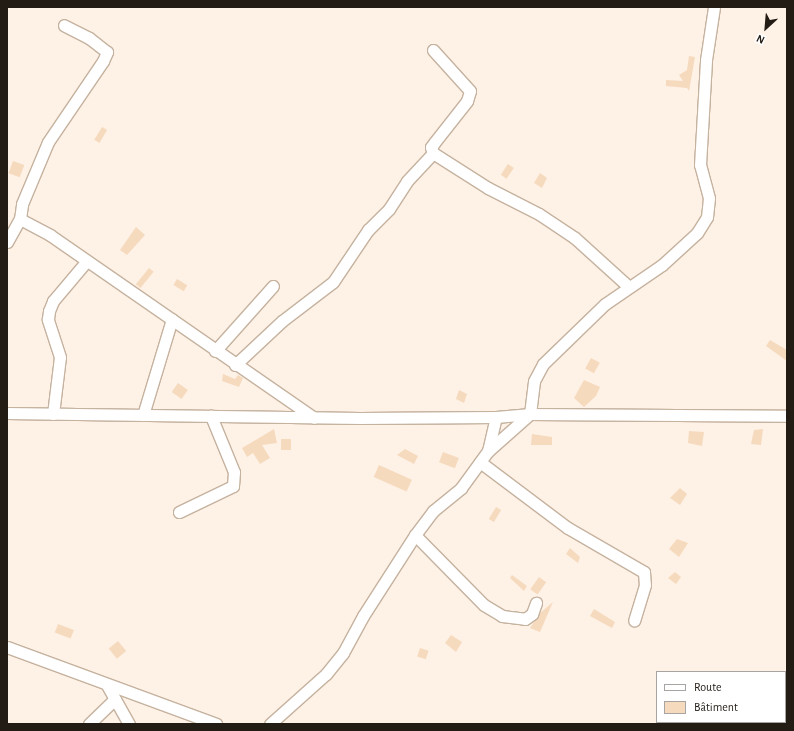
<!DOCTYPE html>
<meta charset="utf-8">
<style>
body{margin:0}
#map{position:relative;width:794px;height:731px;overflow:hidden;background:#fef1e6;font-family:"Alegreya Sans",sans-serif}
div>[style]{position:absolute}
.building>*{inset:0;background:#f6dabe;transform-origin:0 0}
.roads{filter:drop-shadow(1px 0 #c5b29f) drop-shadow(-1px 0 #c5b29f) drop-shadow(0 1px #c5b29f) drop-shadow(0 -1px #c5b29f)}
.minor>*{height:11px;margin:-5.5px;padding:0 5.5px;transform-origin:5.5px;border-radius:5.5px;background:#fff}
span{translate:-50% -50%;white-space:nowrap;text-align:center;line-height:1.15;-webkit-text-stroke:3.5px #fff;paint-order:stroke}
.frame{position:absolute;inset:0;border:8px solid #231c15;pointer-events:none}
.legend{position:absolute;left:656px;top:671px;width:130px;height:52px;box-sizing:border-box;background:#fff;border:1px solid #a7a4a1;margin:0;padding:5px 7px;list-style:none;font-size:12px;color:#231c15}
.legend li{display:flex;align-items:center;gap:8px;height:20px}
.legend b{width:20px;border:1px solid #a7a4a1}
.north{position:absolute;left:746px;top:8px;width:40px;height:40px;-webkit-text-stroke:3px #fff;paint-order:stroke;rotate:206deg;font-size:11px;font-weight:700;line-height:16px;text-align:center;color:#231c15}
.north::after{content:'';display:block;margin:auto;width:14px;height:18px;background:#231c15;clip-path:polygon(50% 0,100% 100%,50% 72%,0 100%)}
</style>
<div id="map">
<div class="building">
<i style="clip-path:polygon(689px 56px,695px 57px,689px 91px,687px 88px,666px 86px,666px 80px,683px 81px,679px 75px,687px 70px)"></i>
<i style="left:102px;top:127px;width:6px;height:15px;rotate:31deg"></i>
<i style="left:13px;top:161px;width:12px;height:13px;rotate:20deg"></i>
<i style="left:508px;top:164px;width:7px;height:13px;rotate:34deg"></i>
<i style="clip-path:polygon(540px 173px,547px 178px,542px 188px,534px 183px)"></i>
<i style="clip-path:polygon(136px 227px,145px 235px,127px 255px,120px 250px)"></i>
<i style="left:149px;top:268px;width:6px;height:21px;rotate:39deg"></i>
<i style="left:177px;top:279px;width:12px;height:7px;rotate:31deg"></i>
<i style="clip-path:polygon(770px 340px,787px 350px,787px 361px,766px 346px)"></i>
<i style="left:591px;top:358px;width:10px;height:12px;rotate:29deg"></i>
<i style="clip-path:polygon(223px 374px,235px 379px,238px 375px,243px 378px,239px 387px,222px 381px)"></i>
<i style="clip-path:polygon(584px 380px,600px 387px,596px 396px,584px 407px,574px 398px)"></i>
<i style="left:178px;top:383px;width:12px;height:11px;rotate:35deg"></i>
<i style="clip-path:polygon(459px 390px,467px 394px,464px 403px,456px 399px)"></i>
<i style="clip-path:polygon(274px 429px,277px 443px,262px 445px,270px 458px,260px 464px,253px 453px,247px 457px,242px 448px)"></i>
<i style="clip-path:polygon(763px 429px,761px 445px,751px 444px,754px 430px)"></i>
<i style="clip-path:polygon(689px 431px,704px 432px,702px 446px,688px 443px)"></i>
<i style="clip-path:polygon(532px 434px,552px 437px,552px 445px,531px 445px)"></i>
<i style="left:281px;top:439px;width:10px;height:11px"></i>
<i style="clip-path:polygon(405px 449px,418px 456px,414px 464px,397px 455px)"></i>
<i style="left:443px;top:452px;width:17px;height:11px;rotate:21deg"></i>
<i style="left:379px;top:465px;width:36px;height:13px;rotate:24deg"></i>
<i style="clip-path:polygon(680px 488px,687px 494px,680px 505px,670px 498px)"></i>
<i style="left:496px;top:507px;width:6px;height:14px;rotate:31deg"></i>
<i style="clip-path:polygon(677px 539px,688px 543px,679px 557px,669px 549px)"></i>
<i style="clip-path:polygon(570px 548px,580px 557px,578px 563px,566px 554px)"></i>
<i style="clip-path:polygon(675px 572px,681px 577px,676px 584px,668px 578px)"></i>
<i style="clip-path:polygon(512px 575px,527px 586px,524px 591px,510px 578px)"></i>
<i style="left:539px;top:577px;width:9px;height:15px;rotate:36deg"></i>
<i style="clip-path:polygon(553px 602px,540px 632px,530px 628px,540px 613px)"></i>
<i style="clip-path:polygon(594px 609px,615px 622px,612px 628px,590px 616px)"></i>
<i style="left:58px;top:624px;width:17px;height:9px;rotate:21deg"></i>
<i style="clip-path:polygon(451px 635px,462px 642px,456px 652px,445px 643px)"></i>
<i style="left:118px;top:641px;width:13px;height:12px;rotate:51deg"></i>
<i style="left:420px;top:648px;width:9px;height:9px;rotate:18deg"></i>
</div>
<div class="roads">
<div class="minor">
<i style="left:433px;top:50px;width:55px;rotate:47.9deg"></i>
<i style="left:470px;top:91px;width:10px;rotate:107deg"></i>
<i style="left:467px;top:101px;width:53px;rotate:128.2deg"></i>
<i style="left:434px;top:143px;width:5px;rotate:127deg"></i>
<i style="left:431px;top:147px;width:6px;rotate:72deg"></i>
<i style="left:433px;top:153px;width:65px;rotate:32.5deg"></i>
<i style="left:488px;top:188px;width:57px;rotate:27deg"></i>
<i style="left:539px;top:214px;width:43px;rotate:33.7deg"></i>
<i style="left:575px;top:238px;width:72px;rotate:42.2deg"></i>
<i style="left:20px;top:219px;width:34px;rotate:28deg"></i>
<i style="left:50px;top:235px;width:321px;rotate:34.7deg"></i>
<i style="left:7px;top:242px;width:26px;rotate:-61deg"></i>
<i style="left:20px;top:219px;width:15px;rotate:-82deg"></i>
<i style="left:22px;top:204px;width:67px;rotate:-67.2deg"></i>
<i style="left:48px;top:142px;width:98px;rotate:-55.8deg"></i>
<i style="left:103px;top:61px;width:10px;rotate:-66deg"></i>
<i style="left:107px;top:52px;width:23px;rotate:-142deg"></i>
<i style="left:89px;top:38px;width:28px;rotate:-153deg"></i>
<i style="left:215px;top:351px;width:87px;rotate:-48.3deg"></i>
<i style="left:235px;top:365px;width:64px;rotate:-43.1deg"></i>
<i style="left:282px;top:321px;width:64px;rotate:-37.4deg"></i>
<i style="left:333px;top:282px;width:63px;rotate:-56.1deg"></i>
<i style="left:368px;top:230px;width:30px;rotate:-45deg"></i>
<i style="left:389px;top:209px;width:33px;rotate:-57deg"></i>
<i style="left:407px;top:181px;width:38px;rotate:-47deg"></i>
<i style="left:7px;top:413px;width:353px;rotate:0.8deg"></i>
<i style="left:360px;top:418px;width:136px;rotate:-0.4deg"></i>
<i style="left:496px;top:417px;width:34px;rotate:-5deg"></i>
<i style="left:530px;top:414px;width:257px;rotate:0.4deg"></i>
<i style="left:53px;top:414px;width:57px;rotate:-83deg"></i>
<i style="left:60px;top:357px;width:40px;rotate:-108deg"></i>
<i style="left:48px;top:319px;width:8px;rotate:-83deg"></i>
<i style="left:49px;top:311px;width:11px;rotate:-68deg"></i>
<i style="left:53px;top:301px;width:51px;rotate:-49.8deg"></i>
<i style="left:143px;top:415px;width:100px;rotate:-73.2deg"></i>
<i style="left:488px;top:451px;width:56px;rotate:-41.4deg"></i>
<i style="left:530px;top:414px;width:33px;rotate:-83deg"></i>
<i style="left:534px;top:381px;width:19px;rotate:-62deg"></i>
<i style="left:543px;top:364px;width:86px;rotate:-44.1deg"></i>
<i style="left:605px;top:304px;width:69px;rotate:-34.4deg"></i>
<i style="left:662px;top:265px;width:47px;rotate:-42.4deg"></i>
<i style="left:697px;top:233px;width:19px;rotate:-58deg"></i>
<i style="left:707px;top:217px;width:19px;rotate:-84deg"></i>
<i style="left:709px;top:198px;width:34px;rotate:-105deg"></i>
<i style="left:700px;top:165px;width:105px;rotate:-86.7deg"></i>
<i style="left:706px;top:60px;width:54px;rotate:-81.4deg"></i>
<i style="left:480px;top:462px;width:110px;rotate:36.9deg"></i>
<i style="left:568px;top:528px;width:88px;rotate:30.1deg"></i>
<i style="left:644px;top:572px;width:13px;rotate:86deg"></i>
<i style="left:645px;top:585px;width:37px;rotate:107deg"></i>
<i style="left:179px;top:512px;width:60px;rotate:-25.7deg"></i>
<i style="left:233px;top:486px;width:14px;rotate:-86deg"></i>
<i style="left:234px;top:472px;width:61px;rotate:-112.3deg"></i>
<i style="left:415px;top:535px;width:98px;rotate:45.4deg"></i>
<i style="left:484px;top:605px;width:21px;rotate:31deg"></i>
<i style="left:502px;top:616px;width:23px;rotate:7deg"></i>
<i style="left:525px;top:619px;width:9px;rotate:-36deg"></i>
<i style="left:532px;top:614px;width:12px;rotate:-70deg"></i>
<i style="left:7px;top:647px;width:223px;rotate:20.2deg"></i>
<i style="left:107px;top:685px;width:45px;rotate:60.6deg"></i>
<i style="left:89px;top:724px;width:36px;rotate:-44deg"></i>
<i style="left:270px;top:724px;width:75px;rotate:-41.8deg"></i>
<i style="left:326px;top:674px;width:27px;rotate:-51deg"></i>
<i style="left:343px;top:653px;width:42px;rotate:-61.6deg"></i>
<i style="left:363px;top:616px;width:96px;rotate:-57.3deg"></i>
<i style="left:415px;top:535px;width:30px;rotate:-53deg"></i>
<i style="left:433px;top:511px;width:36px;rotate:-39deg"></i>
<i style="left:461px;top:488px;width:46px;rotate:-53.9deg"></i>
<i style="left:488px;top:451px;width:35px;rotate:-77deg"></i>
</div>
</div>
<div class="frame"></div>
<ul class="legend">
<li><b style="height:5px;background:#fff"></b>Route</li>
<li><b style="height:11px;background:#f6dabe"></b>Bâtiment</li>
</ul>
<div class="north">N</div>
</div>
